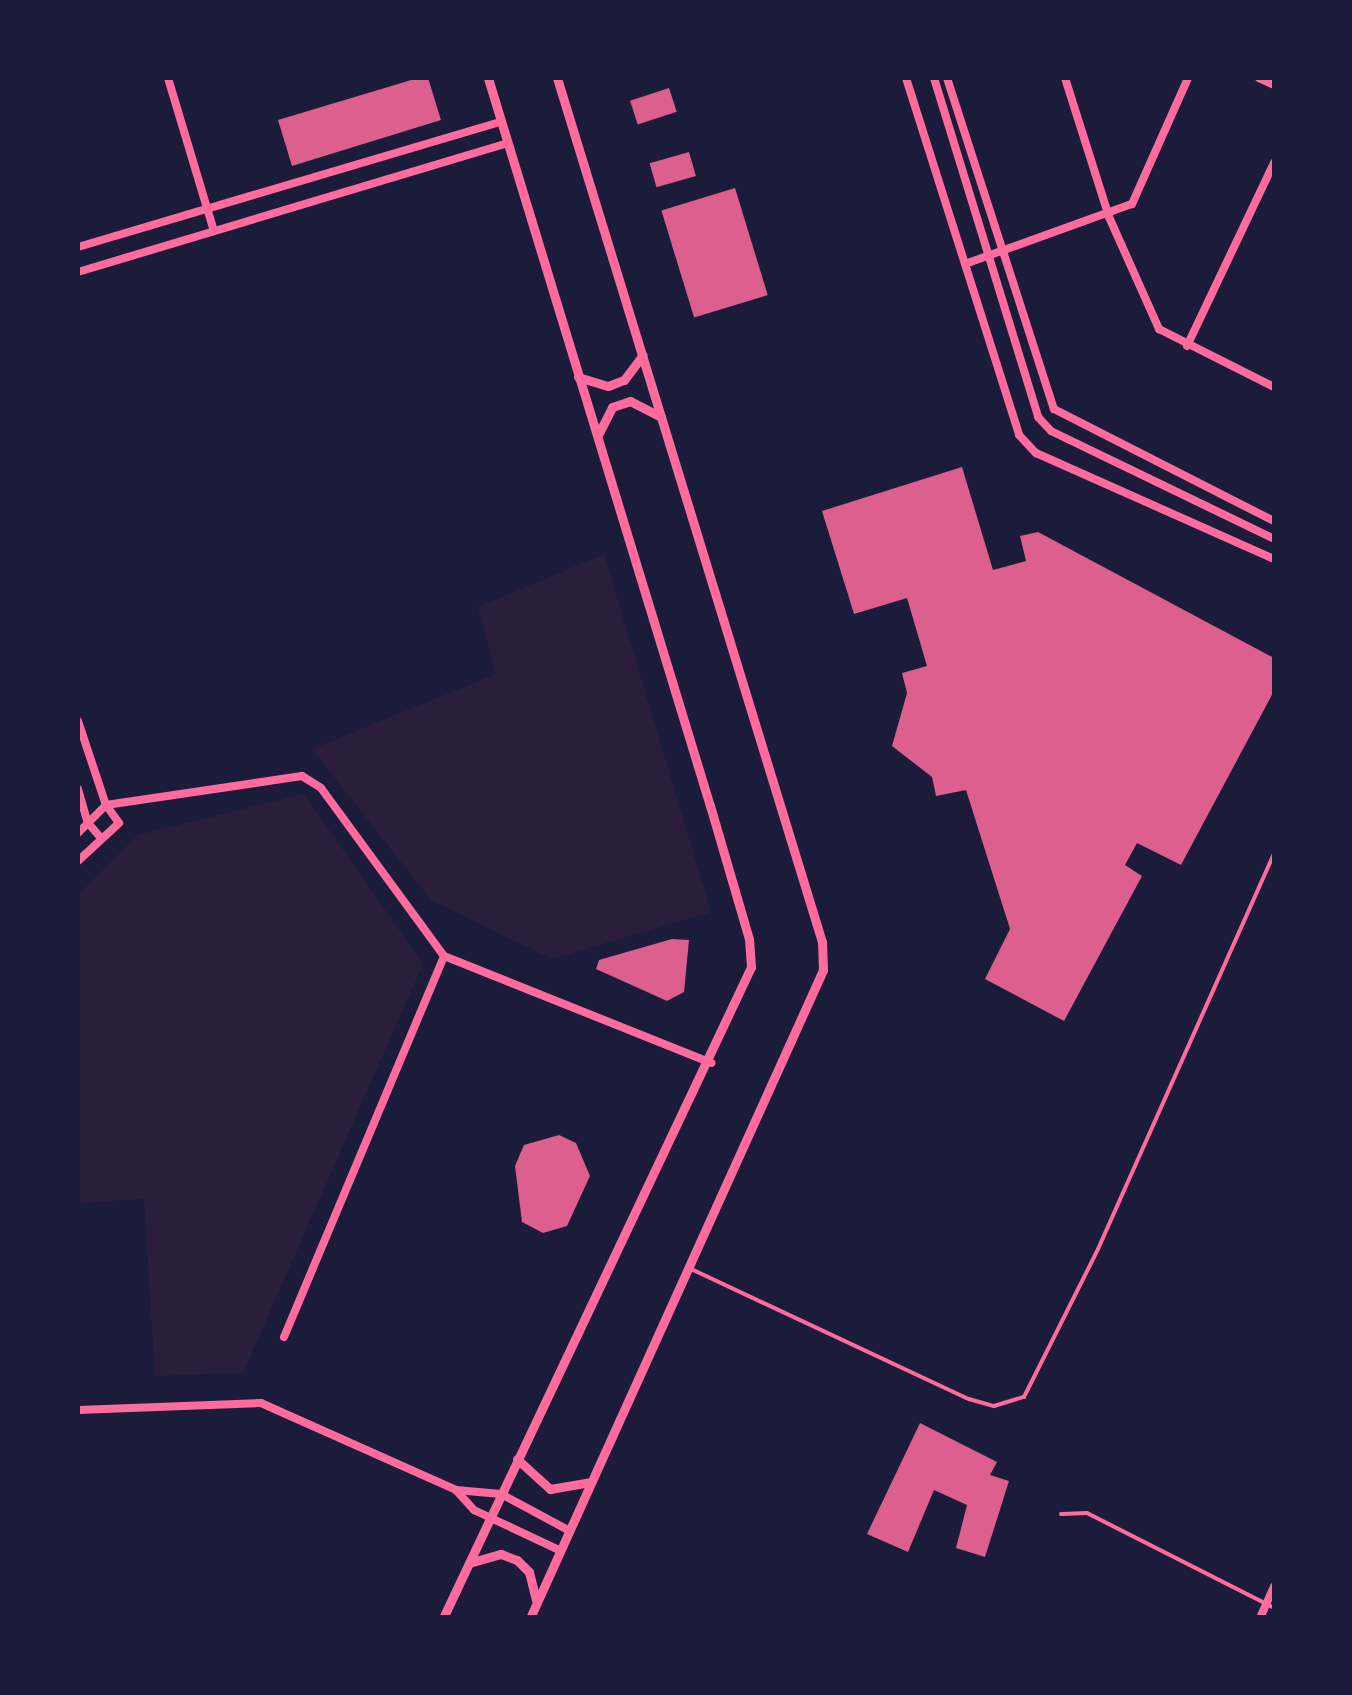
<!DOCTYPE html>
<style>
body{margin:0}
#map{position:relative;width:1352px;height:1695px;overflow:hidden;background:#1b1b3a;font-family:"Source Sans 3",sans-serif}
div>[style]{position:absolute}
.green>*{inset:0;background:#2a1e3b}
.building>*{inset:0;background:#dd5f8e;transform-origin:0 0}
.service>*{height:4px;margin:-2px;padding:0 2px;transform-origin:2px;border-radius:2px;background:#ff6b9d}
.minor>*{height:8px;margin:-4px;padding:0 4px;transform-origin:4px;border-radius:4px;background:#ff6b9d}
.tertiary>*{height:9px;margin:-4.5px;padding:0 4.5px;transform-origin:4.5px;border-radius:4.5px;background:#ff6b9d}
span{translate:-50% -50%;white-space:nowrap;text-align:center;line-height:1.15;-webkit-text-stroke:10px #1b1b3a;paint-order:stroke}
.frame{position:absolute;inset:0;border:80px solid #1b1b3a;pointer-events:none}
</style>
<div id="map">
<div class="green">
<i style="clip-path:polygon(604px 554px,711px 912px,552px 959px,431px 900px,312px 749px,496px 674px,478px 607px)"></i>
<i style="clip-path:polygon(304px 794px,423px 964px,243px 1373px,155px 1376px,144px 1199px,78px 1203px,78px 895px,138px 835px)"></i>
</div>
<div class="building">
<i style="clip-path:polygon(418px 78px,428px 78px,441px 120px,292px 166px,278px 120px)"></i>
<i style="left:669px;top:88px;width:25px;height:41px;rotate:72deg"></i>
<i style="left:689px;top:152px;width:25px;height:41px;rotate:74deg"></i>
<i style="left:735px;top:188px;width:112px;height:77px;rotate:73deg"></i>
<i style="clip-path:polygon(962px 467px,993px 570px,1026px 561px,1020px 536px,1038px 532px,1274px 658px,1274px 691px,1181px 865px,1137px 843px,1125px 865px,1142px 876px,1064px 1021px,985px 979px,1010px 929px,966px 790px,936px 796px,932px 777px,892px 746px,907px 693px,902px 673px,927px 666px,907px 598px,854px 614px,822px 511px)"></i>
<i style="clip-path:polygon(672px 939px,689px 940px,684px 992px,667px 1001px,596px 969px,599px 960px)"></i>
<i style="clip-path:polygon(559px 1135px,576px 1143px,590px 1176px,567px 1226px,543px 1233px,522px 1222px,515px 1166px,524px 1145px)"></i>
<i style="clip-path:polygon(920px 1423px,997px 1462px,990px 1475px,1009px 1481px,985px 1557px,956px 1548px,967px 1505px,934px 1490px,908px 1552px,867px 1534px)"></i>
</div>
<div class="service">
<i style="left:691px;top:1269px;width:307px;rotate:25.1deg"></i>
<i style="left:969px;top:1399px;width:26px;rotate:16deg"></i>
<i style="left:994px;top:1406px;width:31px;rotate:-17deg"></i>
<i style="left:1024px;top:1397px;width:165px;rotate:-63.4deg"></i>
<i style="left:1098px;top:1249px;width:432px;rotate:-66deg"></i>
<i style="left:1061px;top:1514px;width:26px;rotate:-2deg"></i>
<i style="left:1087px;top:1513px;width:210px;rotate:26.9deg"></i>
</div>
<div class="minor">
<i style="left:168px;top:78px;width:160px;rotate:73.3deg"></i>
<i style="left:906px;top:78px;width:374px;rotate:72.4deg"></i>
<i style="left:1019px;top:435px;width:25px;rotate:47deg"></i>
<i style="left:1036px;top:453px;width:261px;rotate:24deg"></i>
<i style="left:934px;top:78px;width:355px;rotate:72.9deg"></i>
<i style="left:1038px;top:417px;width:19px;rotate:47deg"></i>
<i style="left:1051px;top:431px;width:248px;rotate:25.8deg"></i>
<i style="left:947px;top:78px;width:348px;rotate:72.1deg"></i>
<i style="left:1054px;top:409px;width:247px;rotate:27deg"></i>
<i style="left:1065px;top:78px;width:146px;rotate:72.4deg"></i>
<i style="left:1109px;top:217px;width:123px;rotate:65.9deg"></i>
<i style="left:1159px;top:329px;width:129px;rotate:26.8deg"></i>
<i style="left:1259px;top:78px;width:17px;rotate:25deg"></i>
<i style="left:78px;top:247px;width:441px;rotate:-16.5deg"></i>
<i style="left:965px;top:264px;width:177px;rotate:-19.8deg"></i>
<i style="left:1132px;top:204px;width:138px;rotate:-66deg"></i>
<i style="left:78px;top:272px;width:449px;rotate:-16.7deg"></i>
<i style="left:1187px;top:346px;width:203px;rotate:-64.6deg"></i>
<i style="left:78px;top:721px;width:89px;rotate:71.6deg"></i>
<i style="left:106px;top:805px;width:22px;rotate:54deg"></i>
<i style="left:78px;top:789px;width:35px;rotate:74deg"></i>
<i style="left:88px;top:823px;width:20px;rotate:49deg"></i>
<i style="left:78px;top:833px;width:40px;rotate:-45deg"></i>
<i style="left:106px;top:805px;width:198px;rotate:-8.4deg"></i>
<i style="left:302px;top:776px;width:22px;rotate:32deg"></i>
<i style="left:321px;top:788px;width:208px;rotate:53.8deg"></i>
<i style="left:78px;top:861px;width:56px;rotate:-42.8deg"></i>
<i style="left:444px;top:956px;width:288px;rotate:21.8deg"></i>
<i style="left:284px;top:1337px;width:413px;rotate:-67.2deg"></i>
<i style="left:78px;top:1410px;width:183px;rotate:-2.2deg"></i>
<i style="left:261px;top:1403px;width:214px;rotate:24deg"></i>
<i style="left:456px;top:1490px;width:27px;rotate:48deg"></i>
<i style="left:474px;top:1510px;width:96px;rotate:25.2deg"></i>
<i style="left:456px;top:1490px;width:45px;rotate:5.1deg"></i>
<i style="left:501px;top:1494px;width:78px;rotate:28.2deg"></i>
<i style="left:1260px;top:1618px;width:35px;rotate:-66deg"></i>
</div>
<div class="tertiary">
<i style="left:578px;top:377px;width:31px;rotate:17deg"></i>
<i style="left:608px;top:386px;width:17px;rotate:-21deg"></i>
<i style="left:624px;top:380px;width:31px;rotate:-53deg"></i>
<i style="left:599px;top:433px;width:29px;rotate:-63deg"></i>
<i style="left:612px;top:407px;width:19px;rotate:-18deg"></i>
<i style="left:630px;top:401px;width:35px;rotate:27deg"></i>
<i style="left:517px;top:1459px;width:45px;rotate:42.3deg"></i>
<i style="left:550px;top:1489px;width:42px;rotate:-9.7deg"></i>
<i style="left:469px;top:1563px;width:33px;rotate:-16deg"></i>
<i style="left:501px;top:1554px;width:17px;rotate:21deg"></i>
<i style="left:517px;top:1560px;width:17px;rotate:45deg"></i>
<i style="left:529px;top:1572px;width:29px;rotate:76deg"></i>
<i style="left:443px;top:1618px;width:720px;rotate:-64.68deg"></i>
<i style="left:751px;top:967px;width:28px;rotate:-94deg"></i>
<i style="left:749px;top:939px;width:139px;rotate:-106.3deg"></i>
<i style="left:710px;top:806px;width:761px;rotate:-106.96deg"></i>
<i style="left:530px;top:1618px;width:711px;rotate:-65.67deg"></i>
<i style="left:823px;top:970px;width:28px;rotate:-92deg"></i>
<i style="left:822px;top:942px;width:904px;rotate:-107.05deg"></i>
</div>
<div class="frame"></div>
</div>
